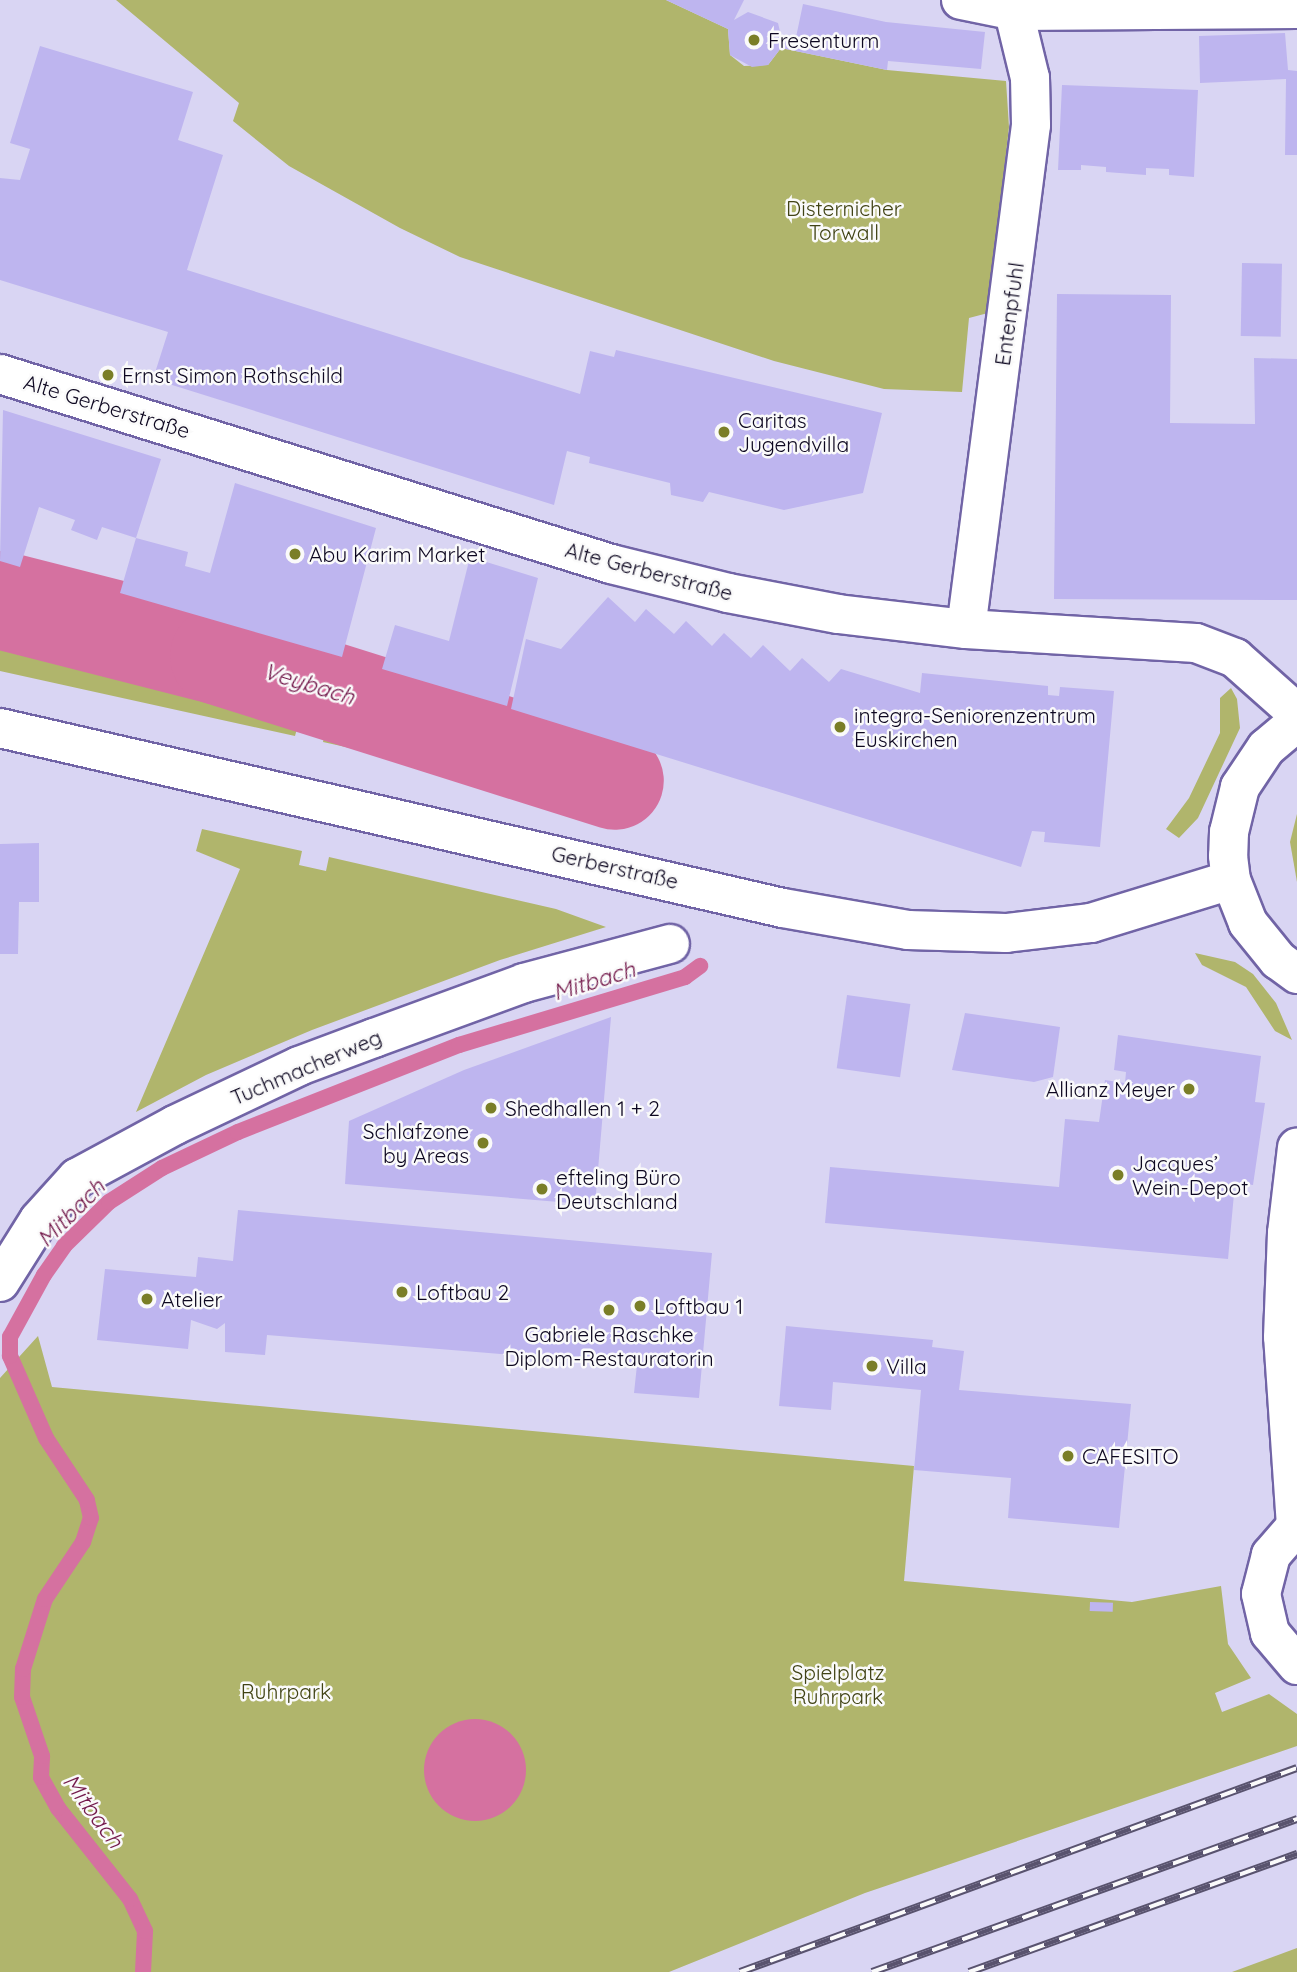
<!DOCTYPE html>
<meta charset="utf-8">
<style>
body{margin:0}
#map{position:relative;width:1297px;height:1972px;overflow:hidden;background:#d9d5f3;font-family:Quicksand,sans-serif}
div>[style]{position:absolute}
.green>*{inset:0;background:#b0b56c}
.water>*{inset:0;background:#d571a0}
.round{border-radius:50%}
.stream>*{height:16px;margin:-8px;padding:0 8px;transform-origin:8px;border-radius:8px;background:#d571a0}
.river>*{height:98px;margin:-49px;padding:0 49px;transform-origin:49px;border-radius:49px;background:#d571a0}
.building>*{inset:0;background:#beb5ef;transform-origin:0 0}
.roads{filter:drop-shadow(2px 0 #7164a6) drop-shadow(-2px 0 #7164a6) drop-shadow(0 2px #7164a6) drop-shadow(0 -2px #7164a6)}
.minor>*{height:38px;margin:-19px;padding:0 19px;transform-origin:19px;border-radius:19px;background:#fff}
.tertiary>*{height:38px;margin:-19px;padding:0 19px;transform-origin:19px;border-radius:19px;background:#fff}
.rail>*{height:8px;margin-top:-4px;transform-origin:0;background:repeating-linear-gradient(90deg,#fafafa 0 16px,#59536e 0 32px);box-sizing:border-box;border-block:2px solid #59536e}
.dots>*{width:19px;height:19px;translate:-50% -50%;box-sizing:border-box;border:4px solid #fafafa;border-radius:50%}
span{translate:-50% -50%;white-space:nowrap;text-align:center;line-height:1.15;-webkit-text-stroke:5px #fafafa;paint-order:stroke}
.poi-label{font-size:21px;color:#0d0720}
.left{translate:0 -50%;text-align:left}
.right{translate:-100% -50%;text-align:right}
.park-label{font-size:21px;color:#414315}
.street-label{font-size:21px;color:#0d0720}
.water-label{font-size:23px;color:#73194b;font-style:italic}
</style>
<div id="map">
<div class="green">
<i style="clip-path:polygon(116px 0,666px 0,728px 29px,730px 55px,744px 66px,768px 65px,781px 48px,887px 70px,1006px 81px,1009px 127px,988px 313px,969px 318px,962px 392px,884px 389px,774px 361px,460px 257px,400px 228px,289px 166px,233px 121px,239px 103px)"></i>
<i style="clip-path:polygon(0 561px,198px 614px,627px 745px,608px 805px,323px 742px,326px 727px,299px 721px,295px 736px,0 671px)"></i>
<i style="clip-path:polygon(1231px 688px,1237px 699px,1240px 728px,1198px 818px,1179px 838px,1166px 829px,1189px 798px,1220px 733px,1220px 698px)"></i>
<i style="clip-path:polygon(1297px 814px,1297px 882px,1290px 842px)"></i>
<i style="clip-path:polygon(202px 829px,302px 851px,299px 865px,326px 871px,329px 857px,556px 909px,606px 927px,500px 960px,312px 1030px,206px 1075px,136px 1112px,240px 869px,196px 851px)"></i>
<i style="clip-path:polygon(1195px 953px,1235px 962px,1253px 974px,1276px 1003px,1292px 1040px,1275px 1031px,1246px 987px,1202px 965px)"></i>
<i style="clip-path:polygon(38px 1336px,52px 1387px,914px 1466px,904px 1581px,1132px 1602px,1221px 1586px,1228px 1644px,1251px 1678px,1215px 1693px,1222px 1712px,1269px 1694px,1297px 1714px,1297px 1746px,865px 1893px,669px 1972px,0 1972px,0 1378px)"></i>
<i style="clip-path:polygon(1297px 1948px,1297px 1972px,1232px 1972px)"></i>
</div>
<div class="water">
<i class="round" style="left:424px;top:1719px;width:102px;height:102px"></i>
</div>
<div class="stream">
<i style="left:143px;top:1972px;width:41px;rotate:-87.2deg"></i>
<i style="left:145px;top:1931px;width:35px;rotate:-115deg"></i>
<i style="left:130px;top:1899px;width:116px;rotate:-128.4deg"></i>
<i style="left:58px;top:1808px;width:35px;rotate:-119deg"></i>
<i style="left:41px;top:1777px;width:21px;rotate:-87deg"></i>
<i style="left:42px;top:1756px;width:62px;rotate:-108.7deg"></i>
<i style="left:22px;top:1697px;width:28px;rotate:-88deg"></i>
<i style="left:23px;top:1669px;width:73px;rotate:-72.6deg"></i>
<i style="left:45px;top:1599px;width:69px;rotate:-56.3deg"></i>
<i style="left:83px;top:1542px;width:25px;rotate:-72deg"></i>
<i style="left:91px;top:1518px;width:18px;rotate:-103deg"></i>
<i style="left:87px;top:1500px;width:74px;rotate:-123.5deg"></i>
<i style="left:46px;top:1438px;width:90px;rotate:-113.7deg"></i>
<i style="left:10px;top:1356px;width:19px;rotate:-90deg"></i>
<i style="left:10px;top:1337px;width:71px;rotate:-61.3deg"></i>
<i style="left:44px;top:1275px;width:35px;rotate:-55deg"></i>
<i style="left:64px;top:1246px;width:63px;rotate:-44.4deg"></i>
<i style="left:109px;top:1202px;width:63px;rotate:-32.7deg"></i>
<i style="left:162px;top:1168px;width:84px;rotate:-25.3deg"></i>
<i style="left:238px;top:1132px;width:238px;rotate:-21.5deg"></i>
<i style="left:459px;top:1045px;width:236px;rotate:-16.7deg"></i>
<i style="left:685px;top:977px;width:19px;rotate:-36deg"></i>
</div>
<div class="river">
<i style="left:0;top:600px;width:226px;rotate:14.3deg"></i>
<i style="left:219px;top:656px;width:415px;rotate:17.5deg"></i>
</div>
<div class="building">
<i style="clip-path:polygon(666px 0,744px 0,734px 20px,748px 12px,778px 23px,782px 40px,795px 42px,803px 4px,886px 22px,985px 32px,981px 69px,888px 61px,887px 70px,781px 48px,768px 65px,752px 67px,730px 55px,728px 29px)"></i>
<i style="clip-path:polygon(1285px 33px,1288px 70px,1297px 71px,1297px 155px,1285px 155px,1286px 79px,1200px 83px,1199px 36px)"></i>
<i style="clip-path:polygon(40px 46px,193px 92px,178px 140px,223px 155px,187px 270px,580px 394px,590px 351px,614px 357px,616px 350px,882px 413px,863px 493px,784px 510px,709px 492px,703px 502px,671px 495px,670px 483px,589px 463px,590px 457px,567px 451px,554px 505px,153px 379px,168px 332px,0 280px,0 178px,20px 180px,30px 149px,10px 143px)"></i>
<i style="clip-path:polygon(1062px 85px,1198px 90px,1194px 177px,1169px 175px,1169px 169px,1146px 168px,1146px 175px,1106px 172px,1106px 167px,1081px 165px,1081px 170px,1058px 170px)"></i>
<i style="left:1242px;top:263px;width:40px;height:73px;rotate:1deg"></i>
<i style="clip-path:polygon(1057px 294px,1171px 295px,1170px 423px,1255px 424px,1254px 358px,1297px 359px,1297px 600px,1054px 599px)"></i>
<i style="clip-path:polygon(3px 410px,161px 459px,136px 538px,188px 552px,185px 566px,210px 573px,235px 483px,376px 528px,342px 657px,120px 593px,136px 538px,102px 527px,97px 540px,71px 530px,75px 520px,39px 507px,20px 567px,0 561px)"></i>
<i style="clip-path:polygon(470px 557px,538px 578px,507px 706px,382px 669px,395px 625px,449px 641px)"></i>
<i style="clip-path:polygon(608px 597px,635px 622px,646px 609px,674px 634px,686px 621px,712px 646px,724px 633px,751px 658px,763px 645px,790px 671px,802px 658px,829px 682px,841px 669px,920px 693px,922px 673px,1048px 686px,1048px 695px,1059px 696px,1060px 687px,1114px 691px,1100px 847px,1044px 842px,1045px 832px,1032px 831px,1021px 867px,511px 709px,526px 639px,561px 649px)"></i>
<i style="clip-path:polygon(39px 843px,39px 902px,19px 902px,18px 954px,0 954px,0 844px)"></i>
<i style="left:847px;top:995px;width:64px;height:74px;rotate:8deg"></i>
<i style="clip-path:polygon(965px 1013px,1060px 1027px,1053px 1077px,1034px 1082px,952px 1070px)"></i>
<i style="clip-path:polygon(611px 1017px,595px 1205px,345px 1184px,349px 1121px,464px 1070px)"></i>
<i style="clip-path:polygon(1118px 1035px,1261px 1056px,1255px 1102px,1265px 1103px,1253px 1185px,1235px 1183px,1228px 1259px,825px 1223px,830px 1167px,1059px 1187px,1065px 1119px,1099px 1122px,1105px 1080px,1125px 1083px,1126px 1072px,1114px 1070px)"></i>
<i style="clip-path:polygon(238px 1210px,712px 1253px,699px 1398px,634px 1393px,637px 1365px,267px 1335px,265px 1355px,225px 1352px,225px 1323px,217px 1329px,191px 1320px,188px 1349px,97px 1340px,105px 1269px,196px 1277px,198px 1257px,233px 1261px)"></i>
<i style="clip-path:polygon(786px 1326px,933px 1340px,932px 1347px,964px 1351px,959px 1390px,1131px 1404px,1119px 1528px,1008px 1518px,1011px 1478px,914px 1470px,921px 1390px,833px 1382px,831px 1410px,779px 1406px)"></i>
<i style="left:1090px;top:1602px;width:23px;height:9px;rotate:2deg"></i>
</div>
<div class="roads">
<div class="minor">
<i style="left:961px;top:0;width:55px;rotate:11.5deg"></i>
<i style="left:1015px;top:11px;width:282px;rotate:-0.4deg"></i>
<i style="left:0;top:374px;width:640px;rotate:17.27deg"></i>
<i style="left:611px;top:564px;width:121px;rotate:13.9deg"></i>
<i style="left:728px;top:593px;width:112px;rotate:10.8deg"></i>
<i style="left:838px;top:614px;width:129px;rotate:6.7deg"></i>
<i style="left:966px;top:629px;width:230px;rotate:3.5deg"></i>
<i style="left:1196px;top:643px;width:42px;rotate:21deg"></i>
<i style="left:1235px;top:658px;width:83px;rotate:41.6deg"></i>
<i style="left:966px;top:629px;width:508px;rotate:-82.65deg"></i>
<i style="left:1031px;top:125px;width:47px;rotate:-91.2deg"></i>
<i style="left:1030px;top:78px;width:80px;rotate:-103.7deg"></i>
<i style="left:0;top:1282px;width:73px;rotate:-57.8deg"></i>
<i style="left:39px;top:1220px;width:57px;rotate:-47.9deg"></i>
<i style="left:77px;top:1178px;width:111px;rotate:-28.4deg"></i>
<i style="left:175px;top:1125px;width:137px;rotate:-25.4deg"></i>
<i style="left:299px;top:1066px;width:80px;rotate:-20.5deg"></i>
<i style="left:374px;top:1038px;width:160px;rotate:-20.1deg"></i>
<i style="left:524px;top:983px;width:151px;rotate:-15deg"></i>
</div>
<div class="tertiary">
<i style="left:1297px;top:722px;width:40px;rotate:140deg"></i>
<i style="left:1266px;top:748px;width:47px;rotate:123.7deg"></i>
<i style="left:1240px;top:787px;width:46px;rotate:103.7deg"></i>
<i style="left:1229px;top:832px;width:24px;rotate:92deg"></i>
<i style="left:1228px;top:856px;width:24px;rotate:83deg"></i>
<i style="left:1231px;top:880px;width:46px;rotate:68.4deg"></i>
<i style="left:1248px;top:923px;width:48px;rotate:51deg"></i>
<i style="left:1278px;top:960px;width:24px;rotate:36deg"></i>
<i style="left:0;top:728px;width:803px;rotate:12.95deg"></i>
<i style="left:783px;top:908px;width:127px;rotate:10deg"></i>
<i style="left:908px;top:930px;width:98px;rotate:1.8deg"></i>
<i style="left:1006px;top:933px;width:86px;rotate:-6.7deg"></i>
<i style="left:1091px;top:923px;width:146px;rotate:-17.1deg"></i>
<i style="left:1297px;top:1525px;width:40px;rotate:131deg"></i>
<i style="left:1271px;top:1555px;width:40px;rotate:104.4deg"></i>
<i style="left:1261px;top:1594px;width:40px;rotate:77deg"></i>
<i style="left:1270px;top:1633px;width:42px;rotate:49.8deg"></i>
<i style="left:1296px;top:1526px;width:189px;rotate:-93.9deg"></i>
<i style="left:1283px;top:1337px;width:104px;rotate:-87.8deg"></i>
<i style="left:1287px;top:1233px;width:86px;rotate:-83.3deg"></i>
</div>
</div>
<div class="rail">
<i style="left:740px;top:1972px;width:593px;rotate:-20.12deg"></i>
<i style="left:872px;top:1972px;width:452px;rotate:-19.8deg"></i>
<i style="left:969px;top:1972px;width:349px;rotate:-19.8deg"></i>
</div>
<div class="dots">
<i style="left:754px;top:40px;background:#7a7e27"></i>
<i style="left:108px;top:375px;background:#7a7e27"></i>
<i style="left:724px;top:432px;background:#7a7e27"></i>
<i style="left:295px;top:554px;background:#7a7e27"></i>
<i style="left:840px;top:727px;background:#7a7e27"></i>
<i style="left:1189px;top:1089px;background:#7a7e27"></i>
<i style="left:491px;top:1108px;background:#7a7e27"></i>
<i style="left:483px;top:1143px;background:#7a7e27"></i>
<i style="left:1118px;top:1175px;background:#7a7e27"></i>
<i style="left:542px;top:1189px;background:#7a7e27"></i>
<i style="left:402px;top:1292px;background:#7a7e27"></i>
<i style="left:147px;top:1299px;background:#7a7e27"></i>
<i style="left:640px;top:1306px;background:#7a7e27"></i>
<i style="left:609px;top:1310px;background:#7a7e27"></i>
<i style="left:872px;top:1366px;background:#7a7e27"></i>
<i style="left:1068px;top:1456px;background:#7a7e27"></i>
</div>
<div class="poi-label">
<span class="left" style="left:768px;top:40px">Fresenturm</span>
<span class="left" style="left:122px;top:375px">Ernst Simon Rothschild</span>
<span class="left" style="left:738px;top:432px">Caritas<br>Jugendvilla</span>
<span class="left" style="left:309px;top:554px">Abu Karim Market</span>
<span class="left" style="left:854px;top:727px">integra-Seniorenzentrum<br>Euskirchen</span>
<span class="right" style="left:1175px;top:1089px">Allianz Meyer</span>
<span class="left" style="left:505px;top:1108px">Shedhallen 1 + 2</span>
<span class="right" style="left:469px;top:1143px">Schlafzone<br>by Areas</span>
<span class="left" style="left:1132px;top:1175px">Jacques’<br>Wein-Depot</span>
<span class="left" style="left:556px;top:1189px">efteling Büro<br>Deutschland</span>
<span class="left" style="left:416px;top:1292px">Loftbau 2</span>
<span class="left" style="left:161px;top:1299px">Atelier</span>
<span class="left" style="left:654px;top:1306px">Loftbau 1</span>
<span style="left:609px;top:1346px">Gabriele Raschke<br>Diplom-Restauratorin</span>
<span class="left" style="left:886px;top:1366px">Villa</span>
<span class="left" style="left:1082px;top:1456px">CAFESITO</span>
</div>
<div class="park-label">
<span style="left:844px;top:220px">Disternicher<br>Torwall</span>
<span style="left:838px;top:1684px">Spielplatz<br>Ruhrpark</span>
<span style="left:286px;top:1691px">Ruhrpark</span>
</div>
<div class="street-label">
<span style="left:1009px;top:314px;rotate:-82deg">Entenpfuhl</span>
<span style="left:107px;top:406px;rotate:17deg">Alte Gerberstraße</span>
<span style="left:649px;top:571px;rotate:15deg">Alte Gerberstraße</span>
<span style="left:615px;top:867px;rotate:13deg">Gerberstraße</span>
<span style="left:306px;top:1067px;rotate:-23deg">Tuchmacherweg</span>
</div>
<div class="water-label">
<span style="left:309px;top:684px;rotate:17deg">Veybach</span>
<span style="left:594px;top:981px;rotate:-17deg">Mitbach</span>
<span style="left:71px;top:1213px;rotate:-45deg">Mitbach</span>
<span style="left:93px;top:1811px;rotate:54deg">Mitbach</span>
</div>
</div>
